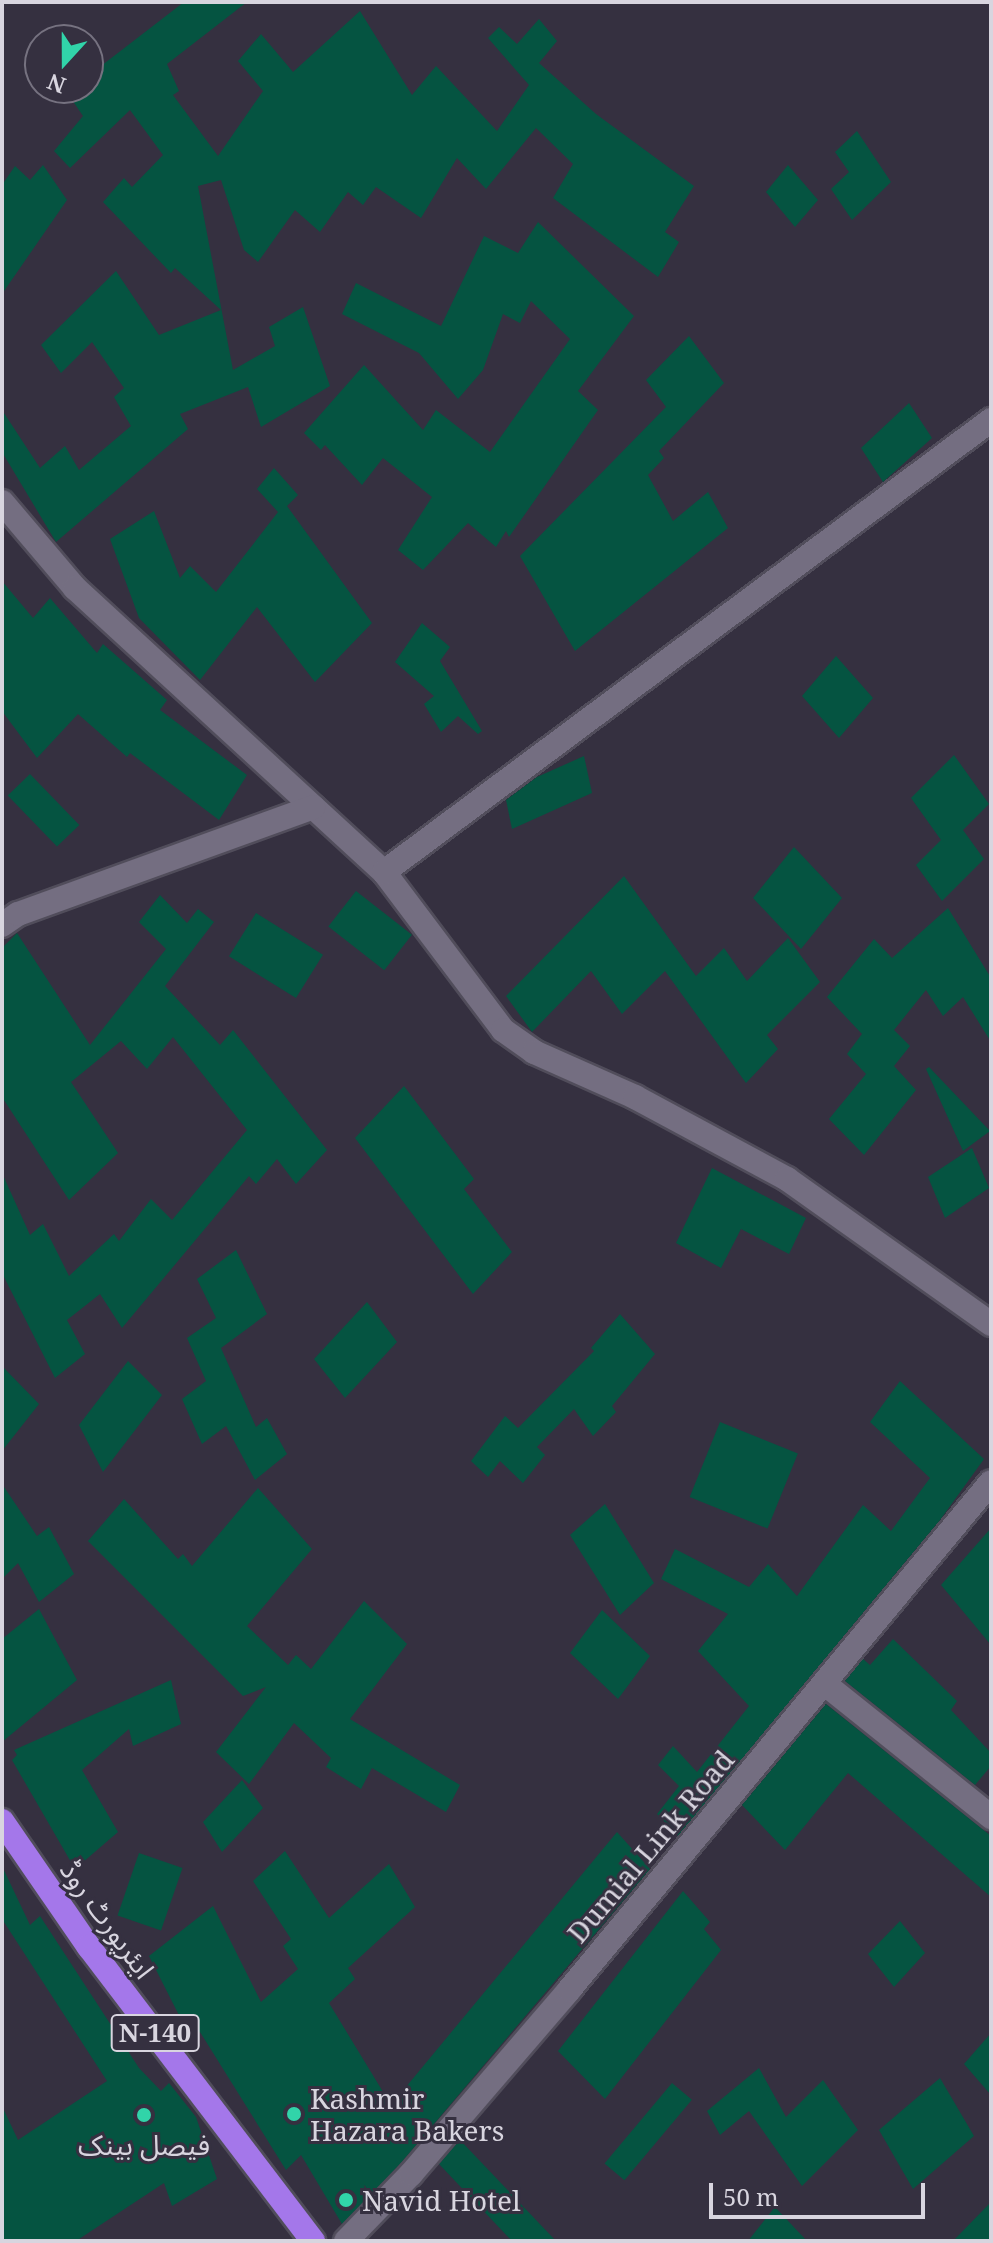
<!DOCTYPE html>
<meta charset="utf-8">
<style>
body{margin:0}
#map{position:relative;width:993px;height:2243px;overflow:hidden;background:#353040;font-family:"Noto Serif","Noto Sans Arabic",serif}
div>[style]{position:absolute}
.building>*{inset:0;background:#055441;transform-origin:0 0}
.roads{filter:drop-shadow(2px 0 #514d5b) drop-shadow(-2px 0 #514d5b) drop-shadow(0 2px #514d5b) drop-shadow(0 -2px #514d5b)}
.street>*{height:24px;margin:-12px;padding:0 12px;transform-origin:12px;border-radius:12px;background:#746e81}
.highway>*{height:24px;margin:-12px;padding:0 12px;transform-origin:12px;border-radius:12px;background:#a477ea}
.dots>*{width:22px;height:22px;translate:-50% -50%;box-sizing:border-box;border:4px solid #353040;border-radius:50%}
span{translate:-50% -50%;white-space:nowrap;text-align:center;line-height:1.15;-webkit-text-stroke:6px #353040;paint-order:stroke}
.shield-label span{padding:2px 6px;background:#353040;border:2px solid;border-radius:6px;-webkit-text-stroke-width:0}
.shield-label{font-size:26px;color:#d8d5df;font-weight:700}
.street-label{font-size:28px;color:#d8d5df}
.poi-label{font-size:28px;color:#d8d5df}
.left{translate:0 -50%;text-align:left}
.frame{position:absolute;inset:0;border:4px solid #d8d5df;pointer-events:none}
.north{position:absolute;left:24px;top:24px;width:80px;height:80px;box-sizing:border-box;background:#353040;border:2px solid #767280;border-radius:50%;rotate:201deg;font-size:22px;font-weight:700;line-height:32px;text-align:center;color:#d8d5df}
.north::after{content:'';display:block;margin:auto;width:28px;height:36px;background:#31d4a9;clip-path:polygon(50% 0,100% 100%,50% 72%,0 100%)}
.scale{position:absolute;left:709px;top:2183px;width:216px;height:36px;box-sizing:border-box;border:4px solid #d8d5df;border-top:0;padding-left:10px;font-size:24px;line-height:28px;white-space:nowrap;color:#d8d5df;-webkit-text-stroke:6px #353040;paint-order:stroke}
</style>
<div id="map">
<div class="building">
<i style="clip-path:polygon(184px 2px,247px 2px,167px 64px,179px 91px,173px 95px,218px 156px,263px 91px,238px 61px,261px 34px,293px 72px,360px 11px,412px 95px,436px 66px,497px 131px,529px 85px,488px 38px,499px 27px,517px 44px,539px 19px,557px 41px,539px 63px,596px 114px,694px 186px,665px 232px,679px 242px,658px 277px,553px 198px,573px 164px,536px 128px,486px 189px,457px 158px,421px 218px,376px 187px,363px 205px,348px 192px,320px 232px,295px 210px,258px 262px,244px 250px,221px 180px,198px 186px,233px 370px,275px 346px,269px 327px,303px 307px,330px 386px,261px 427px,248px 387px,180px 414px,188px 429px,56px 542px,2px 452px,2px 410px,40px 468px,65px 446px,79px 470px,131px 426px,114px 397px,124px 388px,92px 342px,61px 373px,41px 345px,116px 271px,159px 335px,221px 310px,175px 268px,171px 273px,103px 202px,124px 178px,132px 187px,163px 155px,130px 110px,70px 168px,54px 151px,83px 116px,64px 88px,88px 88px,88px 76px)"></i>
<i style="clip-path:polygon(857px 131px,891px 182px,852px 220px,831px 189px,849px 172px,835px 152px)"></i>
<i style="clip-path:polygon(43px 165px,67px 200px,2px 294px,2px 185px,15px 166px,30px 180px)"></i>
<i style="clip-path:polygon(788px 165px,818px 200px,795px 227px,766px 192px)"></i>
<i style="clip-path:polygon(538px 222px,634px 316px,578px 391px,598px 410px,509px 537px,506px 531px,496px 547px,468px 523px,423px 570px,398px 550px,432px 497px,383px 458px,362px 485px,325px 445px,321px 450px,304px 433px,364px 365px,423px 430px,436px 410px,490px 452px,570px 339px,531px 301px,520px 323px,503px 314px,483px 370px,458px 399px,419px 353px,342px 314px,356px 283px,441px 326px,484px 236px,518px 253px)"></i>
<i style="clip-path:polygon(689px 336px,724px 383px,659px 451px,664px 458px,648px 475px,673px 521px,708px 492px,728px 528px,575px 651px,520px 556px,666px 407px,646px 380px)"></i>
<i style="clip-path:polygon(909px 403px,932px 438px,883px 482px,861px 448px)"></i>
<i style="clip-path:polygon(274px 468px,298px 495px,287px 506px,372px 623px,315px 682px,257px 607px,200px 680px,139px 618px,110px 539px,154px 511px,180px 578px,190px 566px,216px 592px,278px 512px,257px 489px)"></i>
<i style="clip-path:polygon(2px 581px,33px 618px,50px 598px,97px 653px,103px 644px,167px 700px,160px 710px,247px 775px,219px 820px,130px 753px,127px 757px,78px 714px,37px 758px,2px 711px)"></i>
<i style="clip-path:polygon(422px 623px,450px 647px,440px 661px,482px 731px,478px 734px,458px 716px,441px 732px,424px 704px,434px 696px,395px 662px)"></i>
<i style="clip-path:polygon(836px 656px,873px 698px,839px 738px,802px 696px)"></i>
<i style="clip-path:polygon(954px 755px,989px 804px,963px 830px,984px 859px,942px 901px,916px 865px,941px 840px,911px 798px)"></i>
<i style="clip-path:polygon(584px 756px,592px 793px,512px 829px,506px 800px,537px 777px)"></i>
<i style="left:30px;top:774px;width:71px;height:31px;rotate:46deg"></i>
<i style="clip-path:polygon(794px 847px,842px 898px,801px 949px,753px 898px)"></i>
<i style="clip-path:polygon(624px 876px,696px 976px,724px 948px,747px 981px,788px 938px,820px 982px,767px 1035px,778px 1049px,746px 1083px,665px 971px,622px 1014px,591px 971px,532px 1032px,506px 996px)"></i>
<i style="left:356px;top:891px;width:71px;height:45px;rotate:38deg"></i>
<i style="clip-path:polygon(160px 895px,187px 923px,198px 909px,214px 922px,165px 986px,220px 1045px,233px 1030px,327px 1150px,296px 1184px,277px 1159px,256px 1184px,249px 1176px,122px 1328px,100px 1294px,67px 1320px,85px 1354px,55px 1378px,2px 1273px,2px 1173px,30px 1235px,43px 1224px,69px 1276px,114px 1234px,119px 1241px,151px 1199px,172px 1220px,247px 1130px,173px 1037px,147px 1069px,121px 1041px,71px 1082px,118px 1153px,69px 1200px,2px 1097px,2px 948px,17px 933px,90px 1045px,166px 949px,139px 922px)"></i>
<i style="clip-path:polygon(948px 908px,991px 978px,991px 1042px,963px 997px,943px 1016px,926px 990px,894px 1030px,910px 1046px,894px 1066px,916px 1090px,864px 1155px,829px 1119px,866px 1074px,847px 1054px,862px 1034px,827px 997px,874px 939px,892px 958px)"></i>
<i style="left:256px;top:913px;width:79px;height:51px;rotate:32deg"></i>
<i style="clip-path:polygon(929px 1067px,990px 1131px,963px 1151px,926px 1069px)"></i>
<i style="clip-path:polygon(404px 1086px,474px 1179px,464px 1189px,512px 1252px,473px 1294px,355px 1138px)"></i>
<i style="clip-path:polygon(972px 1148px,989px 1188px,945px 1218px,928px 1177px)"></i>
<i style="clip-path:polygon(712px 1168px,806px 1218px,789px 1254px,741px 1229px,721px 1268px,676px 1243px)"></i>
<i style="clip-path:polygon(236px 1250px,267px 1314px,221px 1348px,256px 1427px,267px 1418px,287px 1454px,255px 1480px,226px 1426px,202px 1444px,182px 1399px,206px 1381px,187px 1338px,216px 1318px,197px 1279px)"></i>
<i style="clip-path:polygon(367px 1302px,397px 1342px,345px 1398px,314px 1359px)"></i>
<i style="clip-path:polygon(620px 1314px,655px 1354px,612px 1406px,616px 1412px,593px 1436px,574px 1409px,537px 1447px,545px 1455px,523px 1483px,500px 1461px,488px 1477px,471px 1461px,505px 1416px,518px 1428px,594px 1351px,591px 1348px)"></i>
<i style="clip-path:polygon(128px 1361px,162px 1395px,103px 1472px,79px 1425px)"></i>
<i style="clip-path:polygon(2px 1366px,39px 1404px,2px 1451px)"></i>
<i style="clip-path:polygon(900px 1381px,984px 1459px,940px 1520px,678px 1836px,657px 1814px,679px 1786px,658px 1765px,673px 1746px,697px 1772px,749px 1706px,698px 1651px,728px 1614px,661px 1579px,675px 1549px,749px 1587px,768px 1564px,797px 1596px,863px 1505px,891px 1531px,930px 1478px,870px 1422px)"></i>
<i style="left:720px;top:1422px;width:84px;height:81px;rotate:22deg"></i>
<i style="clip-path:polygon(2px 1484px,37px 1536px,49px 1527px,74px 1574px,39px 1602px,18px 1563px,2px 1579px)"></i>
<i style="clip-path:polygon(258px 1488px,312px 1549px,247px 1626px,288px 1665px,296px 1655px,311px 1669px,364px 1601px,407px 1644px,350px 1719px,460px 1785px,446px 1812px,372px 1768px,361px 1789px,326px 1767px,331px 1758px,294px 1723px,249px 1784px,216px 1752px,266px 1687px,243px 1696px,88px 1541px,124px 1499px,178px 1559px,183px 1554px,192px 1566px)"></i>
<i style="clip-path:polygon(605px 1504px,654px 1583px,620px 1615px,570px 1535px)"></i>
<i style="clip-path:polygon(991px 1528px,991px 1645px,941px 1585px)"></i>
<i style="clip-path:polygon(39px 1609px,77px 1680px,2px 1742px,2px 1639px)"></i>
<i style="clip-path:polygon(602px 1610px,650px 1656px,618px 1699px,570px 1653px)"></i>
<i style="clip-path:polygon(893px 1639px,957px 1701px,951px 1710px,991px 1753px,991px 1766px,975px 1785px,845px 1681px,863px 1659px,870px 1665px)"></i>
<i style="clip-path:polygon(171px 1680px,181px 1724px,133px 1746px,129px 1729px,82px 1770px,118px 1832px,75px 1869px,12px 1760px,17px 1755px,14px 1750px)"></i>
<i style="clip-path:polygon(826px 1704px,991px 1836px,991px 1897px,848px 1773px,785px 1850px,742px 1805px)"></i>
<i style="clip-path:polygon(242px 1780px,263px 1808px,222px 1852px,203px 1822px)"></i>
<i style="clip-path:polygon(617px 1832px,650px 1869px,400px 2164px,342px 2224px,301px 2155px,286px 2170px,200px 2032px,191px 2039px,149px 1956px,213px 1906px,261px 2002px,298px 1969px,283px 1946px,291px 1939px,253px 1881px,285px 1851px,329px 1918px,389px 1864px,415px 1907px,348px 1968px,355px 1979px,329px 2003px,391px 2105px)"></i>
<i style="left:139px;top:1853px;width:46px;height:66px;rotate:19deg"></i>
<i style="clip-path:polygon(2px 1866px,30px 1925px,40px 1916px,139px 2068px,161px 2091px,169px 2083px,196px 2117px,217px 2179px,172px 2206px,164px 2183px,76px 2241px,2px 2241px,2px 2106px,18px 2140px,107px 2081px,2px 1919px)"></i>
<i style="clip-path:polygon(683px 1891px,710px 1922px,704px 1929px,721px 1950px,605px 2099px,558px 2051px)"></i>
<i style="clip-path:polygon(900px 1921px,925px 1953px,894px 1987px,868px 1954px)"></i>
<i style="clip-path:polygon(991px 2033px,991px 2095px,964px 2064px)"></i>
<i style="clip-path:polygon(759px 2068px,786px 2117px,823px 2080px,858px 2130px,802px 2186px,749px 2111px,720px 2135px,707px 2111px)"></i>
<i style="clip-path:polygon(940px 2078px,974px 2136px,913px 2189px,879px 2130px)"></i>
<i style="left:672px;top:2083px;width:26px;height:105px;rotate:40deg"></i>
<i style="clip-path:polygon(460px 2140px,556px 2241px,512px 2241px,439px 2164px)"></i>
<i style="clip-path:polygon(991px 2202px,991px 2241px,953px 2241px)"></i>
<i style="clip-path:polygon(775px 2207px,807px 2241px,748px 2241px)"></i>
</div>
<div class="roads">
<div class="street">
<i style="left:2px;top:502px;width:113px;rotate:49.7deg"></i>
<i style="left:75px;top:588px;width:420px;rotate:42.6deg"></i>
<i style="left:384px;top:872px;width:198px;rotate:53deg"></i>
<i style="left:503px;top:1030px;width:38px;rotate:35deg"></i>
<i style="left:534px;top:1052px;width:111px;rotate:24deg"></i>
<i style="left:635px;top:1097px;width:173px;rotate:28.3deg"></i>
<i style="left:787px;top:1179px;width:250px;rotate:35.4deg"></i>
<i style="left:384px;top:872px;width:757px;rotate:-36.67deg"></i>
<i style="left:2px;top:925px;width:19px;rotate:-35deg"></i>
<i style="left:18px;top:914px;width:314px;rotate:-19.9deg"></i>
<i style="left:825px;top:1684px;width:213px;rotate:38.7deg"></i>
<i style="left:346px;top:2241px;width:93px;rotate:-45.9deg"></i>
<i style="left:411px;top:2174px;width:243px;rotate:-49.3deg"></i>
<i style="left:569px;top:1990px;width:660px;rotate:-50.28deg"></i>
</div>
<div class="highway">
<i style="left:2px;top:1821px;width:153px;rotate:55.4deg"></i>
<i style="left:89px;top:1947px;width:370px;rotate:52.7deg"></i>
</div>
</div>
<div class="dots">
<i style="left:294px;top:2114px;background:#31d4a9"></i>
<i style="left:144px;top:2115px;background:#31d4a9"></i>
<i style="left:346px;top:2200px;background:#31d4a9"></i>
</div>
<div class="shield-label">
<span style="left:155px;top:2033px">N-140</span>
</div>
<div class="street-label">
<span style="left:650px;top:1846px;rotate:-50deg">Dumial Link Road</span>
<span style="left:108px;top:1919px;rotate:54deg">ایئرپورٹ روڈ</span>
</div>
<div class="poi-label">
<span class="left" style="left:310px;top:2114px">Kashmir<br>Hazara Bakers</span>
<span style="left:144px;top:2144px">فیصل بینک</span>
<span class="left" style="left:362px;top:2200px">Navid Hotel</span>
</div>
<div class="frame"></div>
<div class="north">N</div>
<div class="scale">50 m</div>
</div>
